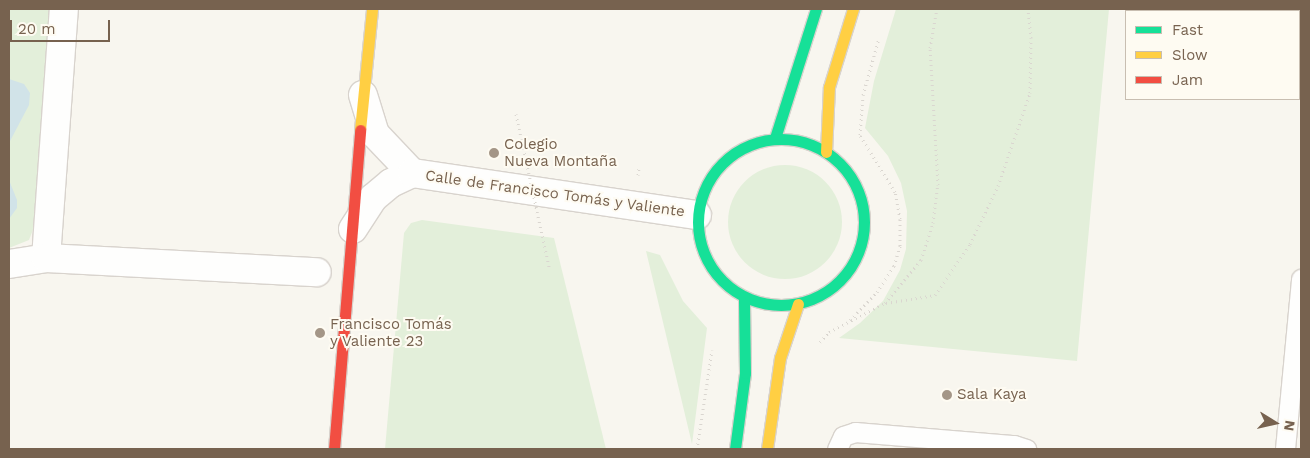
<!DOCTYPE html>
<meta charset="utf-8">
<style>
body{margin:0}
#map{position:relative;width:1310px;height:458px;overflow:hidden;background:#f8f6ef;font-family:"Work Sans",sans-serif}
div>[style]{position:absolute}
.green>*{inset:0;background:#e3efda}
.round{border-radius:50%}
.water>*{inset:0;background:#d1e3e8}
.path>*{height:3px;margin-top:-1.5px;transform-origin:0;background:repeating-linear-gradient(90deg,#dad6d0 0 1px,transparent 0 5px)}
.roads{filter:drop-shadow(1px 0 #d8d3cd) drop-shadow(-1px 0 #d8d3cd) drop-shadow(0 1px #d8d3cd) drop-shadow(0 -1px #d8d3cd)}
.lane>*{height:19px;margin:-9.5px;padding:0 9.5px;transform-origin:9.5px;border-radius:9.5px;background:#fefefd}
.street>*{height:28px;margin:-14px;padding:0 14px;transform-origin:14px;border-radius:14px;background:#fefefd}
.fast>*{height:11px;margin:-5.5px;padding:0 5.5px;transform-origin:5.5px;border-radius:5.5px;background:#16e098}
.fast>.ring{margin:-5.5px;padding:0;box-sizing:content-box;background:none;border:11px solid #16e098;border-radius:50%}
.slow>*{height:11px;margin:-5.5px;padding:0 5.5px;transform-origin:5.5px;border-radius:5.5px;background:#ffcf43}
.jam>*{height:11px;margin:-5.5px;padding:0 5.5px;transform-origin:5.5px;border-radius:5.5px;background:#f24e42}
.path-bridge>*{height:3px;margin-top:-1.5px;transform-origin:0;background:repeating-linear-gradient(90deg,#dad6d0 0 1px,transparent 0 5px)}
.dots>*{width:14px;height:14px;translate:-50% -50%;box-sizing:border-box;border:2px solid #fefbf2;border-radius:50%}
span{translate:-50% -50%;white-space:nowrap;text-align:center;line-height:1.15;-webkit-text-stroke:4px #fefbf2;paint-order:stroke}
.poi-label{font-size:15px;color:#77624f}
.left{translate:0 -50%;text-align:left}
.street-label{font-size:15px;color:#77624f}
.frame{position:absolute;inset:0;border:10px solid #77624f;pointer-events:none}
.legend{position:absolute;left:1125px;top:10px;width:175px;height:90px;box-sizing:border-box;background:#fefbf2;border:1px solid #c8beb1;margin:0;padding:6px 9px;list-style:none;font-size:15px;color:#77624f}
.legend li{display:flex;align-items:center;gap:10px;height:25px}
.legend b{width:25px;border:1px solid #c8beb1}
.north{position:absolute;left:1250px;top:398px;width:50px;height:50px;-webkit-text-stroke:4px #fefbf2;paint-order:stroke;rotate:100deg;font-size:14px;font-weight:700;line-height:20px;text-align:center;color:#77624f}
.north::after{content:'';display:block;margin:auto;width:18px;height:22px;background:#77624f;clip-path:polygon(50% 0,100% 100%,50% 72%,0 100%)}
.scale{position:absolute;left:10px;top:20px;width:100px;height:22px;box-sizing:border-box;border:2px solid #77624f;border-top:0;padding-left:6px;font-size:15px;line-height:18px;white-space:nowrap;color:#77624f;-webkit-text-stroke:4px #fefbf2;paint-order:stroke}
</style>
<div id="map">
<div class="green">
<i style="clip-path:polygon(9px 9px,50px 9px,36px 222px,29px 240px,9px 248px)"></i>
<i style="clip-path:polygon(896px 9px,1109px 9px,1077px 361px,839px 338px,860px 323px,883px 301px,900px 270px,906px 249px,907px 211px,901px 183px,888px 156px,865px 128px,874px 81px)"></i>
<i class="round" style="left:728px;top:165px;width:114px;height:114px"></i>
<i style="clip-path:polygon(422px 220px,554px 238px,606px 449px,385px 449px,404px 233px,411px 223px)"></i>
<i style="clip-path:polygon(646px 251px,660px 255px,683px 301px,707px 328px,692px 444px)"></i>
</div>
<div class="water">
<i style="clip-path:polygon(9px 79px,24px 84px,30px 93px,29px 105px,9px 143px)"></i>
<i style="clip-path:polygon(9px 180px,17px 200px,17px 208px,9px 219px)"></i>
</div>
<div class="path">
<i style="left:638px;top:175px;width:7px;rotate:-82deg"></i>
<i style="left:886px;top:303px;width:50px;rotate:-9.3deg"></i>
<i style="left:935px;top:295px;width:62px;rotate:-55.5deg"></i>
<i style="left:970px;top:244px;width:64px;rotate:-64.2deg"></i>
<i style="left:998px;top:186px;width:98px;rotate:-71deg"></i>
<i style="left:1030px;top:93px;width:55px;rotate:-89deg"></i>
<i style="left:1031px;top:38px;width:29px;rotate:-96deg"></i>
<i style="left:850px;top:320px;width:39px;rotate:-46deg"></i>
<i style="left:877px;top:292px;width:31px;rotate:-57deg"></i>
<i style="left:894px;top:266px;width:21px;rotate:-73deg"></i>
<i style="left:900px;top:246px;width:27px;rotate:-90deg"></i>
<i style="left:900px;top:219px;width:27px;rotate:-100deg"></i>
<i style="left:895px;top:192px;width:67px;rotate:-121.6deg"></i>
<i style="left:860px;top:135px;width:40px;rotate:-85.7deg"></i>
<i style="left:863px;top:95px;width:59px;rotate:-74.3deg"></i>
<i style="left:820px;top:342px;width:13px;rotate:-48deg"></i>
<i style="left:829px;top:332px;width:63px;rotate:-27.4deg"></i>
<i style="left:885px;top:303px;width:56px;rotate:-50.1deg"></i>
<i style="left:921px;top:260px;width:39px;rotate:-72deg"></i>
<i style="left:933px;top:223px;width:38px;rotate:-83deg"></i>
<i style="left:938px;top:185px;width:137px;rotate:-93.3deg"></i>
<i style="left:930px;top:48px;width:40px;rotate:-80deg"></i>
<i style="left:697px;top:449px;width:100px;rotate:-81.4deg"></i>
</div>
<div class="roads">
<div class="lane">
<i style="left:837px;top:449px;width:14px;rotate:-65deg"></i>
<i style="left:843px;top:436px;width:13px;rotate:-18deg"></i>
<i style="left:855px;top:432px;width:160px;rotate:4.7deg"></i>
<i style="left:1014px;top:445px;width:13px;rotate:18deg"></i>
<i style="left:1285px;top:449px;width:171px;rotate:-84.6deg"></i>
</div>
<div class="street">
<i style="left:363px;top:95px;width:41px;rotate:72.9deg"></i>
<i style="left:375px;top:134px;width:54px;rotate:46.5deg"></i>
<i style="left:353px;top:229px;width:37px;rotate:-57deg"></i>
<i style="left:373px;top:198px;width:23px;rotate:-40deg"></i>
<i style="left:391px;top:183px;width:23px;rotate:-25deg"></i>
<i style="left:412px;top:173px;width:288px;rotate:8.4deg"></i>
<i style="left:46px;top:258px;width:250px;rotate:-85.9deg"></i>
<i style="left:9px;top:264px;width:37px;rotate:-9deg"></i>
<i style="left:46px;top:258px;width:271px;rotate:3deg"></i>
</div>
<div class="fast">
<i style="left:775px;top:138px;width:135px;rotate:-72.4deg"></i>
<i class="ring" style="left:698px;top:139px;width:155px;height:155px"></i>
<i style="left:735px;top:449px;width:77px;rotate:-82.5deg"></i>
<i style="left:745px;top:373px;width:76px;rotate:-90.8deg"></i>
</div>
<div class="slow">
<i style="left:360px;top:130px;width:122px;rotate:-84.3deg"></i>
<i style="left:826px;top:152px;width:65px;rotate:-87.4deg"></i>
<i style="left:829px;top:87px;width:82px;rotate:-72.9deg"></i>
<i style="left:767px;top:449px;width:92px;rotate:-81.9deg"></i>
<i style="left:780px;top:358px;width:57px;rotate:-71.6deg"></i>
</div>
<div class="jam">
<i style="left:334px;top:449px;width:320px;rotate:-85.3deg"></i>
</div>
</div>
<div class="path-bridge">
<i style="left:516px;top:114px;width:157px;rotate:77.8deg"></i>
</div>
<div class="dots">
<i style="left:494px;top:153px;background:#a49687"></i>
<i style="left:320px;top:333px;background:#a49687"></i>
<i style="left:947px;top:395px;background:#a49687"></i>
</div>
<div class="poi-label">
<span class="left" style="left:504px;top:153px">Colegio<br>Nueva Montaña</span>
<span class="left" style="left:330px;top:333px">Francisco Tomás<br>y Valiente 23</span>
<span class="left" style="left:957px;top:395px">Sala Kaya</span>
</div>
<div class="street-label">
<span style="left:555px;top:194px;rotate:8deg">Calle de Francisco Tomás y Valiente</span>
</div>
<div class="frame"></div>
<ul class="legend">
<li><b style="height:6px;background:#16e098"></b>Fast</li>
<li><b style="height:6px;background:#ffcf43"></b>Slow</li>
<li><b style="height:6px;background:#f24e42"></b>Jam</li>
</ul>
<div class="north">N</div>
<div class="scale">20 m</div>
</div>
